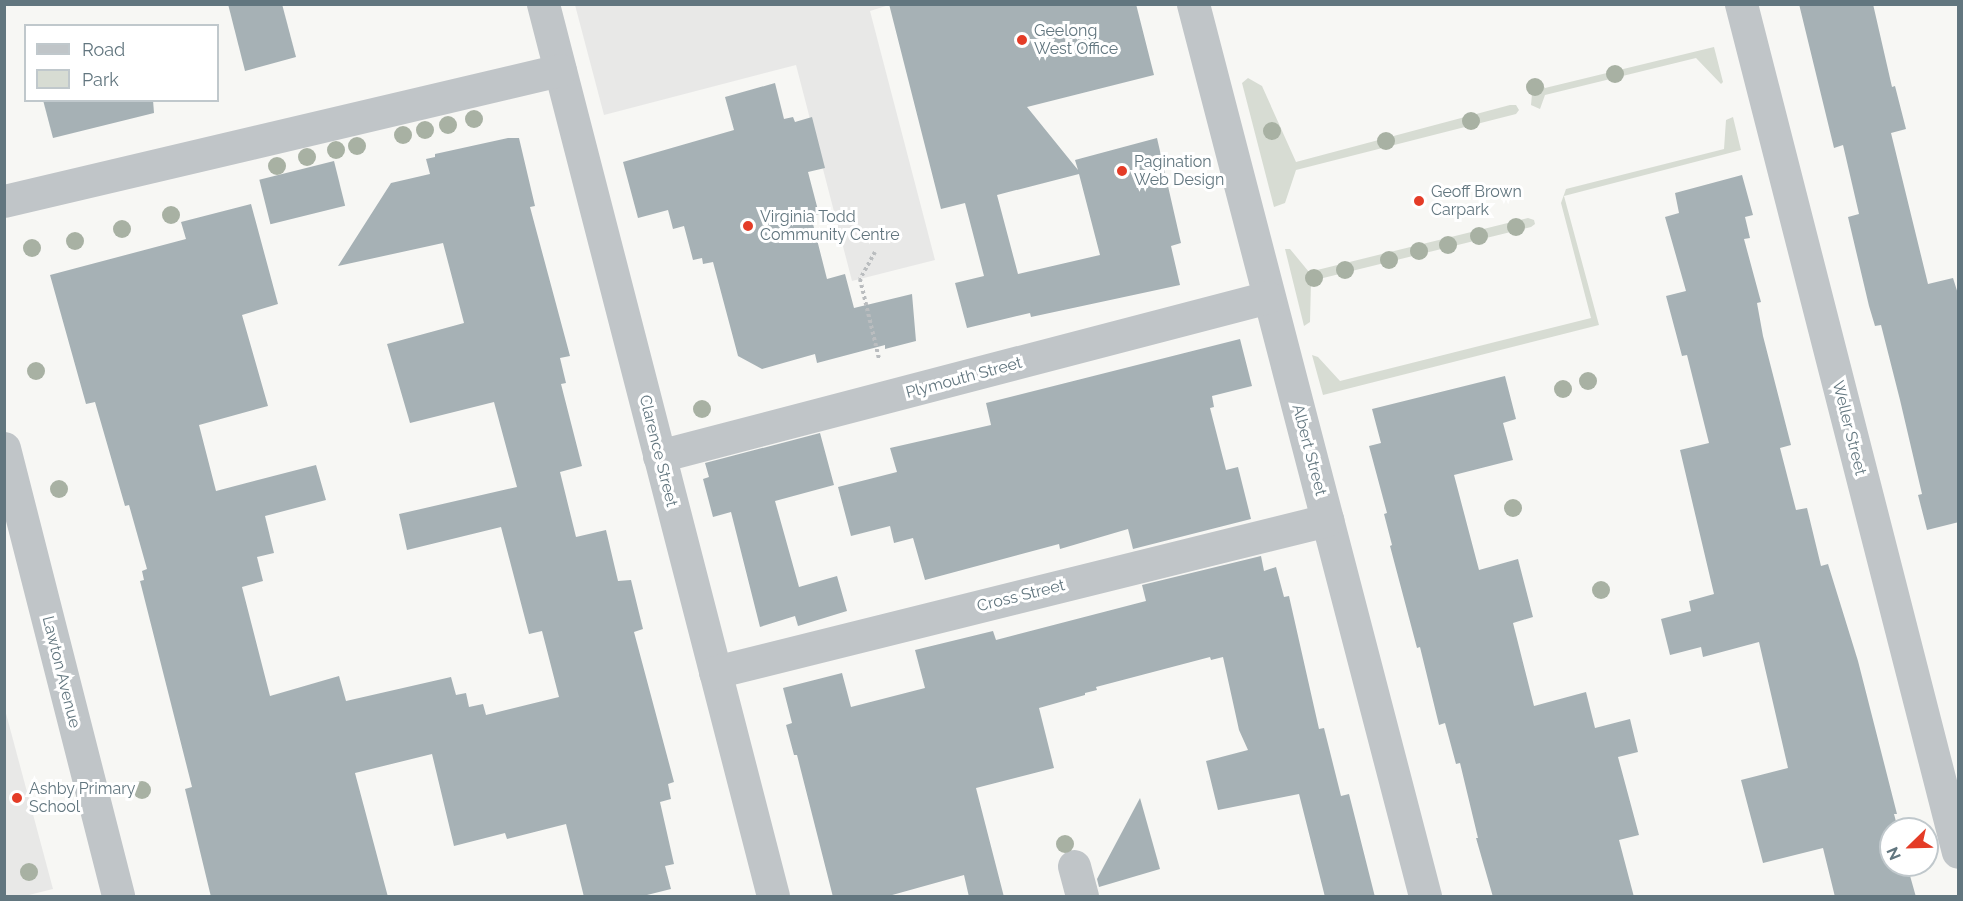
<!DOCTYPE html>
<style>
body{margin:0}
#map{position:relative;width:1963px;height:901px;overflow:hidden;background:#f7f7f4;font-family:Raleway,sans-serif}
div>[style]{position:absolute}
.built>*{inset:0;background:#e8e8e7}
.green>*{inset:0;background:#d7dcd3}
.building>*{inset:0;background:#a6b1b5;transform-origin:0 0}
.path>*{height:4px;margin-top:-2px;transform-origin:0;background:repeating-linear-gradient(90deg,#babdbf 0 3px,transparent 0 6px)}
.minor>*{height:33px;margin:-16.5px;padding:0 16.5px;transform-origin:16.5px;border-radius:16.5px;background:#c0c5c8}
.trees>*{width:18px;height:18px;margin:-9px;border-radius:50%;background:#a8b1a3}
.dots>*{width:16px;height:16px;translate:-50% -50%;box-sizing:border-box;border:3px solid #fff;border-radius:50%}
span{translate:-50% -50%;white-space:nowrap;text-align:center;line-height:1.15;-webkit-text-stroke:6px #fff;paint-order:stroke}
.poi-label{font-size:16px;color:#62767f}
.left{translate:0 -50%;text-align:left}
.street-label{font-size:16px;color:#62767f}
.frame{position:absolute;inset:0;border:6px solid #62767f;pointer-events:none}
.legend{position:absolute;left:24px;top:24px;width:195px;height:78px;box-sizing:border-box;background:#fff;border:2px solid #c0c8cc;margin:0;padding:8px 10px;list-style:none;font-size:18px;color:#62767f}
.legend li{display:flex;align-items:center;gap:12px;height:30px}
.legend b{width:30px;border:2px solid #c0c8cc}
.north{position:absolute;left:1879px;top:817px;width:60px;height:60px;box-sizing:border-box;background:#fff;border:2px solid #c0c8cc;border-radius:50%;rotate:247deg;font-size:16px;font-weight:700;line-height:24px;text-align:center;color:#62767f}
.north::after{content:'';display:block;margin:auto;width:21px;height:27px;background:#e43c27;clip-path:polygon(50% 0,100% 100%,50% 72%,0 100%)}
</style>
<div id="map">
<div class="built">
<i style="clip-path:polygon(575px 5px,889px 5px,870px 11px,935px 260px,852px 281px,796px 65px,604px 115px)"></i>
<i style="clip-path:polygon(4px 706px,53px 889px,25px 896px,5px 896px)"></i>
</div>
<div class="green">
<i style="clip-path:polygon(1714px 47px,1723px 82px,1721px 84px,1696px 58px,1545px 95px,1540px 109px,1531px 105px,1532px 94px,1526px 85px,1533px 80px,1539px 81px,1545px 88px)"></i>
<i style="clip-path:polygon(1248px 78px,1262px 86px,1296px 162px,1510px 105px,1516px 105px,1519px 110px,1516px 114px,1296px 170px,1285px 203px,1274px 207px,1242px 83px)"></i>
<i style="clip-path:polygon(1733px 117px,1741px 150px,1564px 196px,1599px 325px,1323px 395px,1312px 355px,1318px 357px,1340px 381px,1591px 318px,1561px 203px,1566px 189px,1724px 149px,1726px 120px)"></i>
<i style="clip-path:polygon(1528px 218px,1534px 220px,1535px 224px,1531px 227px,1311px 281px,1310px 322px,1304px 326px,1285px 249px,1290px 249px,1309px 272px)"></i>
</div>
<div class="building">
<i style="clip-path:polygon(228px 4px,282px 4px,296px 57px,245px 71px)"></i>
<i style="clip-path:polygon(evenodd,889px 4px,1136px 4px,1154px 75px,1027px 107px,1078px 170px,1075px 160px,1157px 138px,1181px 243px,1171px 246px,1180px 285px,1031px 317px,1030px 313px,967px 328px,955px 283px,984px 276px,965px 203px,941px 209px,889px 4px,1079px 174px,1100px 255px,1018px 274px,997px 195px,1079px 174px)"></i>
<i style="clip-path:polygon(1799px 4px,1873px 4px,1892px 87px,1895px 86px,1906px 129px,1891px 133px,1928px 284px,1953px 278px,1959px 297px,1959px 522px,1927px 530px,1918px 495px,1922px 494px,1900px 400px,1881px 325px,1875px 326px,1869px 306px,1848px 217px,1859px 214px,1843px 145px,1834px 148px)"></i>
<i style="clip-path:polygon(775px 83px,784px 119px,793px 117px,795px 122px,812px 117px,825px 168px,808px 172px,819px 214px,811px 216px,827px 279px,845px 274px,854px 308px,912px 294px,916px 341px,885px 349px,885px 345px,817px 363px,815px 354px,762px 369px,738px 356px,713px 262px,703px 264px,702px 258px,693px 260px,684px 226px,673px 229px,668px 210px,638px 218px,623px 162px,734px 130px,725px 97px)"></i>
<i style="clip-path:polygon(43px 100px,153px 100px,154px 113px,53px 138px)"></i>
<i style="clip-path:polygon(508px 138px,519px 138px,535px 206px,530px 207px,570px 356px,560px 358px,566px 383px,561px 384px,582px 466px,560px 472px,576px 537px,606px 530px,618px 581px,631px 580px,643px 629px,634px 632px,674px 782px,668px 784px,671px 799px,660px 802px,674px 864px,665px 866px,671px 889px,639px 897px,584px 897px,566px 824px,507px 839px,505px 833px,454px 846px,432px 754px,355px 773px,388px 897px,211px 897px,185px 789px,192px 787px,140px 581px,144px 580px,142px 571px,147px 569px,129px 505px,125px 506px,95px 402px,86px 404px,50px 275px,186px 239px,181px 222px,251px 204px,278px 304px,242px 315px,268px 406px,199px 425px,216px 491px,316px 465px,326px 500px,265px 516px,274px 553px,257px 557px,263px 581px,242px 587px,270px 696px,339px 676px,346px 701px,451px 677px,456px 695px,466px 693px,469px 707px,483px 704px,486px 715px,559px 697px,542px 631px,529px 634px,501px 527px,407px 550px,399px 514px,517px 487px,494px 402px,410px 423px,387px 344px,464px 323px,443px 243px,338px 266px,391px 183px,430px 174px,426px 159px,435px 157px,435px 154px)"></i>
<i style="left:334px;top:161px;width:46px;height:77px;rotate:76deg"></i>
<i style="clip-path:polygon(1742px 175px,1753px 215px,1745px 217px,1750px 238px,1744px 239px,1761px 302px,1757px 303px,1763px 336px,1791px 445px,1780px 448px,1796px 510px,1807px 508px,1821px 566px,1828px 564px,1858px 661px,1897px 814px,1894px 814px,1898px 829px,1891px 829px,1891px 865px,1907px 865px,1916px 897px,1835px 897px,1823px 848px,1763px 863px,1741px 780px,1788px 768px,1759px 642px,1703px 657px,1701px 647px,1670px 655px,1661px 619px,1691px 611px,1689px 601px,1714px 594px,1680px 450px,1709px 443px,1687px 355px,1682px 356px,1666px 296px,1686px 291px,1665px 217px,1679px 213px,1675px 193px)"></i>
<i style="clip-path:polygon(1240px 339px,1252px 386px,1212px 396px,1214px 407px,1210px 408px,1226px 470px,1238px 467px,1251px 519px,1133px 549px,1128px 529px,1060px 549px,1059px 544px,925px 580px,913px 538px,894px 543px,890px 526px,851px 536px,838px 487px,897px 472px,890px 448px,991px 425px,986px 403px)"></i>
<i style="clip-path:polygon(1505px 376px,1516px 419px,1503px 423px,1513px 460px,1454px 475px,1479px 570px,1518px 559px,1533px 617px,1513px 623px,1534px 706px,1586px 692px,1595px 728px,1630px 719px,1638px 752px,1618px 757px,1639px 835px,1619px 840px,1634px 897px,1493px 897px,1476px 838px,1478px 838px,1460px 763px,1456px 764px,1445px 723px,1439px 725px,1420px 647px,1417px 648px,1390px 546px,1392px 545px,1384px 514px,1387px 513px,1369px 446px,1381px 443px,1372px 409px)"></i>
<i style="clip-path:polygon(820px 433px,834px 485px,775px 501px,799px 587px,837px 576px,847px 611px,798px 626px,795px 616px,760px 627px,731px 512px,713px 517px,703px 479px,709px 477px,705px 463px)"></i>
<i style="clip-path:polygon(1261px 556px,1264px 571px,1276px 567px,1284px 597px,1289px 596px,1319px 729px,1324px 728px,1341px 796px,1349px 794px,1375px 897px,1325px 897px,1299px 794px,1218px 810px,1206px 761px,1248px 750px,1239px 730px,1223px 657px,1211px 660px,1210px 657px,1096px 687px,1097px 690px,1085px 693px,1085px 695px,1039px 708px,1054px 768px,976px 788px,1004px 897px,969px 897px,964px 875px,885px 897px,833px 897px,797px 755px,794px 755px,786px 725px,792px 723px,783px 688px,842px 673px,851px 707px,925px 688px,915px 650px,993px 631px,996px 640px,1146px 601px,1142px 585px)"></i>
<i style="clip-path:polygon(1140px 798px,1160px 869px,1099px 887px,1097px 879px)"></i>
</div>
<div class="path">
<i style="left:875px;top:252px;width:31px;rotate:119deg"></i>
<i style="left:860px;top:279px;width:82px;rotate:76.6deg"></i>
</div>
<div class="minor">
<i style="left:543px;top:4px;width:921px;rotate:75.54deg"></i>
<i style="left:1193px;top:4px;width:922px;rotate:75.42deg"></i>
<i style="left:1741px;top:4px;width:875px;rotate:75.65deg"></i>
<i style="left:4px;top:201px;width:571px;rotate:-13.26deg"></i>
<i style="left:4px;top:448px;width:462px;rotate:75.7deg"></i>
<i style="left:659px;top:456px;width:629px;rotate:-14.63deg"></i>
<i style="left:715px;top:672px;width:631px;rotate:-13.95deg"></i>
<i style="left:1074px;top:866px;width:31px;rotate:75deg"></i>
</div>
<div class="trees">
<i style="left:1615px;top:74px"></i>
<i style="left:1535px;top:87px"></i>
<i style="left:474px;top:119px"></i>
<i style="left:1471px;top:121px"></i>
<i style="left:448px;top:125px"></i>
<i style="left:425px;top:130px"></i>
<i style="left:1272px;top:131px"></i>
<i style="left:403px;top:135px"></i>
<i style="left:1386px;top:141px"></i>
<i style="left:357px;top:146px"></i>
<i style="left:336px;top:150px"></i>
<i style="left:307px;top:157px"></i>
<i style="left:277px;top:166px"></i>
<i style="left:171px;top:215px"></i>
<i style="left:1516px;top:227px"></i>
<i style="left:122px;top:229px"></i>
<i style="left:1479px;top:236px"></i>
<i style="left:75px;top:241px"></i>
<i style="left:1448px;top:245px"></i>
<i style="left:32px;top:248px"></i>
<i style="left:1419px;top:251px"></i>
<i style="left:1389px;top:260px"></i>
<i style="left:1345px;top:270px"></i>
<i style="left:1314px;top:278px"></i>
<i style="left:36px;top:371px"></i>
<i style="left:1588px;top:381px"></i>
<i style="left:1563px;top:389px"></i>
<i style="left:702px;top:409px"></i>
<i style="left:59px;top:489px"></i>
<i style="left:1513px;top:508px"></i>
<i style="left:1601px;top:590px"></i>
<i style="left:142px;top:790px"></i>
<i style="left:1065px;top:844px"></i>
<i style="left:29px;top:872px"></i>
</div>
<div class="dots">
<i style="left:1022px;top:40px;background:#e43c27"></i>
<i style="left:1122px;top:171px;background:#e43c27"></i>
<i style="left:1419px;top:201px;background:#e43c27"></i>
<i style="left:748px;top:226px;background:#e43c27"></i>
<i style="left:17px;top:798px;background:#e43c27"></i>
</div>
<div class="poi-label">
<span class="left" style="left:1034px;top:40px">Geelong<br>West Office</span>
<span class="left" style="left:1134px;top:171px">Pagination<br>Web Design</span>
<span class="left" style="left:1431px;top:201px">Geoff Brown<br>Carpark</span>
<span class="left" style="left:760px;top:226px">Virginia Todd<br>Community Centre</span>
<span class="left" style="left:29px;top:798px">Ashby Primary<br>School</span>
</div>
<div class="street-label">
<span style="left:964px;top:378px;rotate:-15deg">Plymouth Street</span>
<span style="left:1849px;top:428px;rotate:76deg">Weller Street</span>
<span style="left:1309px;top:450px;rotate:75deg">Albert Street</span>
<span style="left:658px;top:451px;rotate:76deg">Clarence Street</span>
<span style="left:1021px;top:596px;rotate:-14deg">Cross Street</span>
<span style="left:61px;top:672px;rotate:76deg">Lawton Avenue</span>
</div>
<div class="frame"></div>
<ul class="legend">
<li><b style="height:8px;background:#c0c5c8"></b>Road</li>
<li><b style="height:16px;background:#d7dcd3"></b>Park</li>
</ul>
<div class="north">N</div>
</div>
